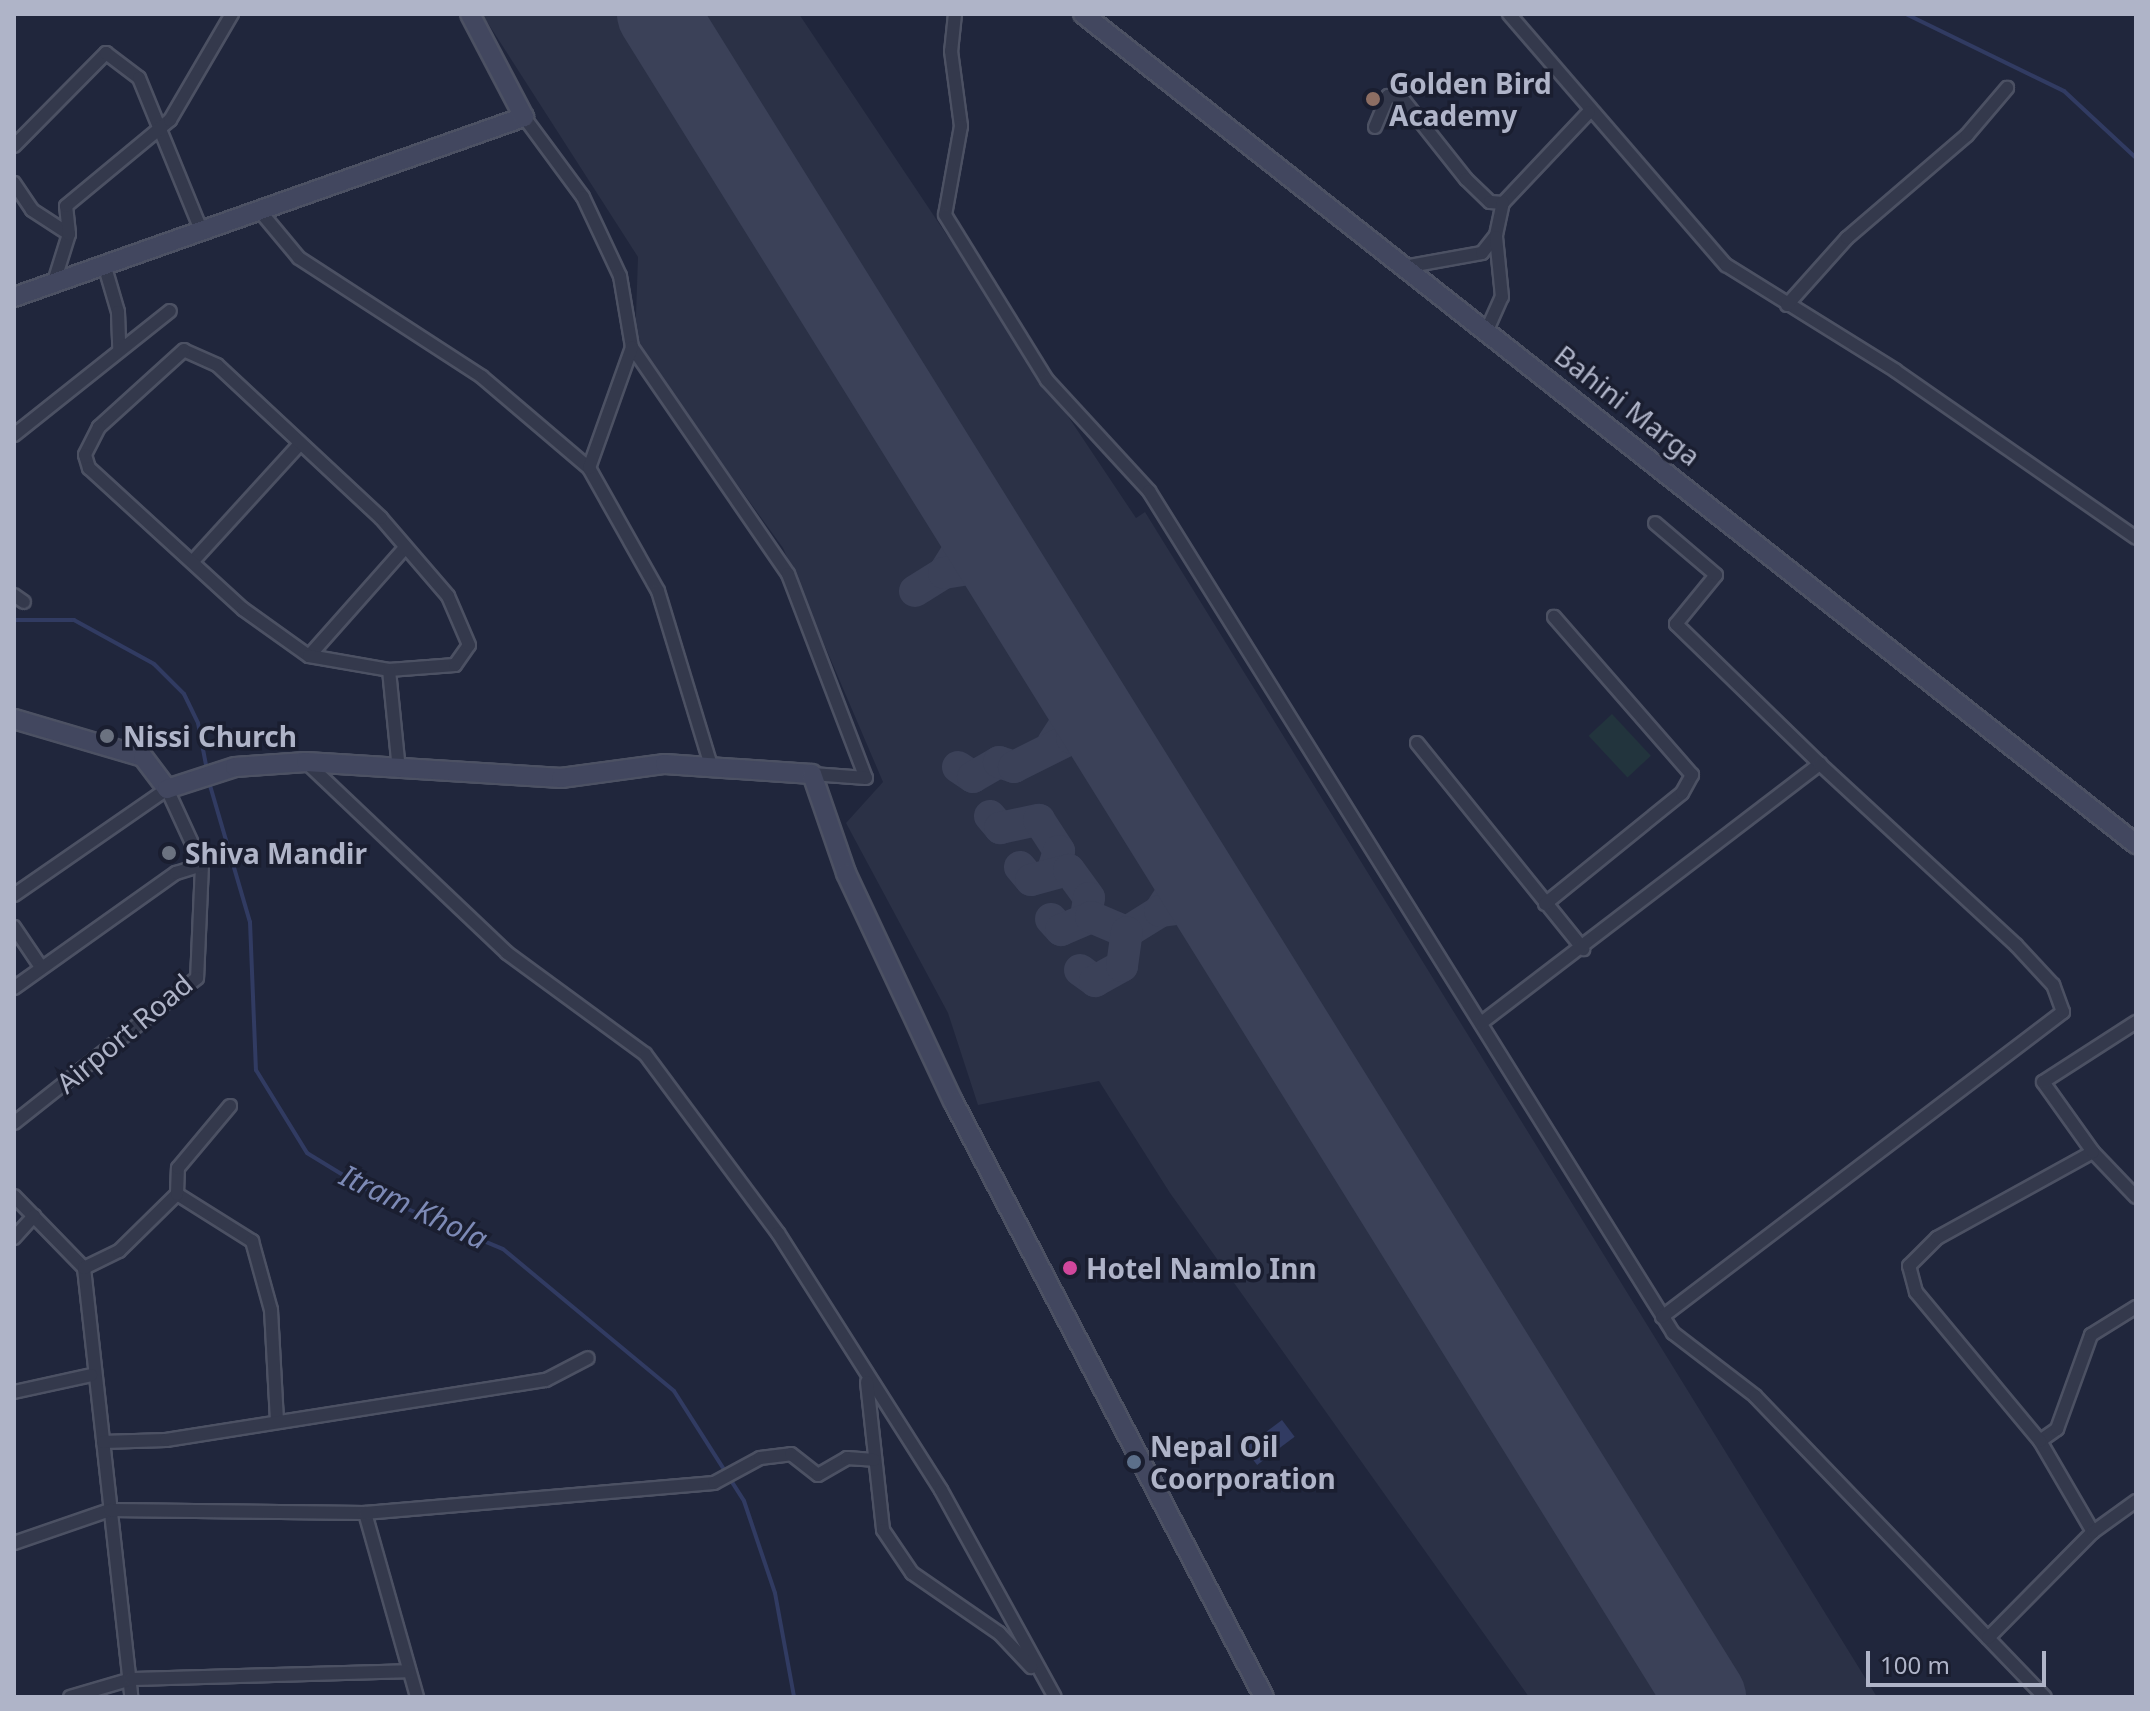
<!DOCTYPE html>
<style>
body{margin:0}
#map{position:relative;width:2150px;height:1711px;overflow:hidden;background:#20263c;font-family:"Noto Sans",sans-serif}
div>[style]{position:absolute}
.airport>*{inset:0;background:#2b3146}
.green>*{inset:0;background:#22343d;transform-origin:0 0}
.water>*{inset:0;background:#313b62;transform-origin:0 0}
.stream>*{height:4px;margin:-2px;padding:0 2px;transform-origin:2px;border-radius:2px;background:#313b62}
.taxiway>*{height:32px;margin:-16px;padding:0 16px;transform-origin:16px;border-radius:16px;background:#3b4158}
.runway>*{height:82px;margin:-41px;padding:0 41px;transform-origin:41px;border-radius:41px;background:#3b4158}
.roads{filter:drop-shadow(2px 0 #4c5163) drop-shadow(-2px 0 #4c5163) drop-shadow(0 2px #4c5163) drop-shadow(0 -2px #4c5163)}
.street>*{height:12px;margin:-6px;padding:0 6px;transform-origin:6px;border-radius:6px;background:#34394c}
.secondary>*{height:18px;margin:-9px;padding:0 9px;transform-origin:9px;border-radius:9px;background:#42475f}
.dots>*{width:22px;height:22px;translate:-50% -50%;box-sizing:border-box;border:4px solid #1a1e30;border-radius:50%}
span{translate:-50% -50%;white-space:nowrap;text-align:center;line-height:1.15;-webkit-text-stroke:7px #1a1e30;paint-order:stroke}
.poi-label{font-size:28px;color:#afb4c8;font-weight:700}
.left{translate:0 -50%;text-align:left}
.street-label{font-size:28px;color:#afb4c8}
.water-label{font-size:30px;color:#7d8ab6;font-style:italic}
.frame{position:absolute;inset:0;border:16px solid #afb4c8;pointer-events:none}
.scale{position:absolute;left:1866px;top:1651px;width:180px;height:36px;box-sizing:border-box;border:4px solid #afb4c8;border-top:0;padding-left:10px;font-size:24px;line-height:28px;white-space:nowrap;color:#afb4c8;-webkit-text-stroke:6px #1a1e30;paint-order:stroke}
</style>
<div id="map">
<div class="airport">
<i style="clip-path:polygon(482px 14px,799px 14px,1136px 518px,1145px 512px,1877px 1697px,1529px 1697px,1170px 1193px,1099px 1081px,978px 1105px,948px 1013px,846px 823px,883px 782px,783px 548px,635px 343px,638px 257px)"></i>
</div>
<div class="green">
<i style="left:1612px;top:714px;width:57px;height:32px;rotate:47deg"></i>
</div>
<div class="water">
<i style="left:1282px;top:1420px;width:21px;height:47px;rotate:53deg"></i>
</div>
<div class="stream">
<i style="left:1906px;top:14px;width:176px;rotate:26deg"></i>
<i style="left:2064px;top:91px;width:98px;rotate:42.9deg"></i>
<i style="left:14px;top:620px;width:60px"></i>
<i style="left:74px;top:620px;width:91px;rotate:28.8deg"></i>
<i style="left:154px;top:664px;width:42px;rotate:45deg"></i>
<i style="left:184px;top:694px;width:32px;rotate:64deg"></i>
<i style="left:198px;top:723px;width:48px;rotate:79.2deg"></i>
<i style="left:209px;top:782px;width:146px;rotate:73.7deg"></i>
<i style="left:250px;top:922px;width:148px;rotate:87.7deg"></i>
<i style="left:256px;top:1070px;width:97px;rotate:58.4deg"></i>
<i style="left:307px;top:1153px;width:84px;rotate:31.4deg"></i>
<i style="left:379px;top:1197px;width:134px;rotate:22.8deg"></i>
<i style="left:503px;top:1249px;width:222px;rotate:39.7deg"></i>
<i style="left:674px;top:1391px;width:130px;rotate:57.5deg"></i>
<i style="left:744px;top:1501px;width:97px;rotate:71.4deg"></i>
<i style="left:775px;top:1593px;width:106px;rotate:79.6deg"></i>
</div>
<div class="taxiway">
<i style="left:944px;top:573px;width:34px;rotate:-58deg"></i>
<i style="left:962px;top:544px;width:35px;rotate:-83deg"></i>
<i style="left:915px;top:591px;width:34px;rotate:-32deg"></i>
<i style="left:944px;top:573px;width:30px;rotate:-9deg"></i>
<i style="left:974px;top:568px;width:47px;rotate:26.6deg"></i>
<i style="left:1053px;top:743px;width:33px;rotate:-57deg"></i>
<i style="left:1071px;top:715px;width:42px;rotate:-94.1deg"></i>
<i style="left:958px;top:767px;width:18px;rotate:34deg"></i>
<i style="left:973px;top:777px;width:30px;rotate:-30deg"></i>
<i style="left:999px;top:762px;width:16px;rotate:18deg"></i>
<i style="left:1014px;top:767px;width:65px;rotate:-26.6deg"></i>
<i style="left:1072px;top:738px;width:34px;rotate:10deg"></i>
<i style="left:1105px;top:744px;width:21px;rotate:41deg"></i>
<i style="left:990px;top:816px;width:16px;rotate:50deg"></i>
<i style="left:1000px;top:828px;width:40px;rotate:-12deg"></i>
<i style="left:1039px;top:820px;width:37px;rotate:57deg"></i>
<i style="left:1059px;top:851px;width:19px;rotate:108deg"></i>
<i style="left:1020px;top:867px;width:17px;rotate:50deg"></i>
<i style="left:1031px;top:880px;width:39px;rotate:-15deg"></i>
<i style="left:1069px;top:870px;width:34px;rotate:54deg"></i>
<i style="left:1089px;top:898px;width:20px;rotate:99deg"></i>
<i style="left:1160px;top:911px;width:37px;rotate:-57deg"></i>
<i style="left:1180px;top:880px;width:31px;rotate:-96deg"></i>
<i style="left:1051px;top:919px;width:15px;rotate:48deg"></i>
<i style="left:1061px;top:930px;width:33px;rotate:-23deg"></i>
<i style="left:1091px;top:917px;width:39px;rotate:23deg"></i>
<i style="left:1127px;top:932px;width:39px;rotate:-32deg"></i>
<i style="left:1160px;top:911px;width:33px;rotate:-7deg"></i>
<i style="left:1193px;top:907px;width:38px;rotate:30deg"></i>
<i style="left:1080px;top:970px;width:19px;rotate:36deg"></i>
<i style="left:1095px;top:981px;width:31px;rotate:-29deg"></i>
<i style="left:1122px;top:966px;width:34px;rotate:-82deg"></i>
</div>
<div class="runway">
<i style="left:658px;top:14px;width:1982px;rotate:58.11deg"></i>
</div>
<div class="roads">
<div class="street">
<i style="left:955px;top:14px;width:37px;rotate:96deg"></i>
<i style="left:951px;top:51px;width:76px;rotate:82.4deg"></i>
<i style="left:961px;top:126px;width:90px;rotate:100.2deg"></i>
<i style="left:945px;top:215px;width:194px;rotate:58.3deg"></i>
<i style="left:1047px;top:380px;width:151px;rotate:47.4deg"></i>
<i style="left:1149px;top:491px;width:992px;rotate:58.1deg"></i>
<i style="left:1673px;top:1333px;width:103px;rotate:37.5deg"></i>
<i style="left:1755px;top:1396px;width:418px;rotate:46.1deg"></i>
<i style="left:1509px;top:14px;width:332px;rotate:49.2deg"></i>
<i style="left:1726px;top:265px;width:200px;rotate:31.9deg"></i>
<i style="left:1896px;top:371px;width:292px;rotate:34.8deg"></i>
<i style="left:524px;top:117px;width:99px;rotate:53.6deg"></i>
<i style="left:583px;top:197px;width:87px;rotate:64.9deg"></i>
<i style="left:620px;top:276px;width:72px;rotate:80.4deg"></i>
<i style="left:632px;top:347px;width:275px;rotate:55.5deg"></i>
<i style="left:788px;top:574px;width:218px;rotate:69.1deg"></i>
<i style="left:866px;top:778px;width:54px;rotate:-175.8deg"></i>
<i style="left:1375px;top:127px;width:34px;rotate:-67deg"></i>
<i style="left:1388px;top:96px;width:13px;rotate:4deg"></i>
<i style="left:1401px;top:97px;width:105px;rotate:51.6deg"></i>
<i style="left:1466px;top:179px;width:33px;rotate:44deg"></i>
<i style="left:1490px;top:202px;width:13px;rotate:4deg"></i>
<i style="left:1503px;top:203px;width:125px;rotate:-46.6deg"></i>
<i style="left:14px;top:146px;width:131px;rotate:-45.3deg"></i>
<i style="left:106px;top:53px;width:41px;rotate:37.1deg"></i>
<i style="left:139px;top:78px;width:164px;rotate:67.8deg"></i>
<i style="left:14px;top:183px;width:32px;rotate:56deg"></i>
<i style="left:32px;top:210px;width:44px;rotate:33deg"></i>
<i style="left:69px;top:234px;width:50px;rotate:107.4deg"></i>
<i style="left:259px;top:210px;width:62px;rotate:50.2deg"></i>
<i style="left:299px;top:258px;width:218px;rotate:33deg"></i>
<i style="left:482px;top:377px;width:140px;rotate:40.4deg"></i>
<i style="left:589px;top:468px;width:141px;rotate:60.7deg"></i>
<i style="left:658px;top:591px;width:182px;rotate:73.1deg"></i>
<i style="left:69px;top:234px;width:28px;rotate:-96deg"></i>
<i style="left:66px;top:206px;width:135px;rotate:-39.6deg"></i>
<i style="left:170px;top:120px;width:123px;rotate:-59.7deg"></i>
<i style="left:104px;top:264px;width:50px;rotate:73.7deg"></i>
<i style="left:118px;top:312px;width:38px;rotate:88deg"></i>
<i style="left:1404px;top:267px;width:79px;rotate:-10.2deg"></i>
<i style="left:1482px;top:253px;width:23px;rotate:-52deg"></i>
<i style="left:1496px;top:235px;width:33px;rotate:-78deg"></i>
<i style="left:1787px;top:305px;width:90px;rotate:-48.2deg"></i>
<i style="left:1847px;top:238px;width:158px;rotate:-40.6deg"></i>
<i style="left:1967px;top:135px;width:62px;rotate:-49.6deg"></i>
<i style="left:1487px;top:330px;width:36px;rotate:-66deg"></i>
<i style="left:1502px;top:297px;width:60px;rotate:-95.7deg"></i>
<i style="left:14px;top:435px;width:199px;rotate:-38.5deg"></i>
<i style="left:589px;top:468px;width:128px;rotate:-70.4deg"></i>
<i style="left:193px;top:561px;width:156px;rotate:-47.6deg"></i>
<i style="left:14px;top:595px;width:12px;rotate:35deg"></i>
<i style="left:309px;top:656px;width:143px;rotate:-48.4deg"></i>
<i style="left:389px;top:670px;width:66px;rotate:-4.3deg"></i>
<i style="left:455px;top:665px;width:24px;rotate:-55deg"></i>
<i style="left:469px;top:645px;width:53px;rotate:-113.2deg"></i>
<i style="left:448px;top:596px;width:103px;rotate:-130.7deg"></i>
<i style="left:381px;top:518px;width:224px;rotate:-137deg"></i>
<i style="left:217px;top:365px;width:36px;rotate:-156deg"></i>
<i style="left:184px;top:350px;width:115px;rotate:137.8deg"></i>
<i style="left:99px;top:427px;width:31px;rotate:117deg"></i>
<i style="left:85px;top:455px;width:14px;rotate:73deg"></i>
<i style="left:89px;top:468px;width:209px;rotate:42.5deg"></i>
<i style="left:243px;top:609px;width:81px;rotate:35.5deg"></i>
<i style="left:309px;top:656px;width:81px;rotate:9.9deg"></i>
<i style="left:389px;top:670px;width:101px;rotate:84.3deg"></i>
<i style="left:1417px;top:743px;width:265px;rotate:51.1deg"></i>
<i style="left:306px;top:762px;width:277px;rotate:43.5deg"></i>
<i style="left:507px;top:953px;width:171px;rotate:36.2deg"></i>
<i style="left:645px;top:1054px;width:223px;rotate:53.4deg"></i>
<i style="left:778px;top:1233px;width:304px;rotate:57.6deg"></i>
<i style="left:941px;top:1490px;width:236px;rotate:61.2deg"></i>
<i style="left:14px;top:895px;width:186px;rotate:-34.7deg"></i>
<i style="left:167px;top:789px;width:84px;rotate:65.3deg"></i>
<i style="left:202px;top:865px;width:113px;rotate:92.5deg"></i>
<i style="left:197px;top:978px;width:233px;rotate:141.6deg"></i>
<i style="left:1545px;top:904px;width:176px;rotate:-39deg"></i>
<i style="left:1682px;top:793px;width:21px;rotate:-61deg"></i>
<i style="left:1692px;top:775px;width:210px;rotate:-131.1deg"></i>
<i style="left:14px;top:927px;width:45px;rotate:56deg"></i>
<i style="left:14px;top:988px;width:199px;rotate:-35.4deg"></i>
<i style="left:176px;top:873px;width:27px;rotate:-17deg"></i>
<i style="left:1481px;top:1023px;width:427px;rotate:-37.4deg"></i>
<i style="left:1820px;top:764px;width:201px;rotate:-135.8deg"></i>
<i style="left:1676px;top:624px;width:63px;rotate:-50.8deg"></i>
<i style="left:1716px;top:575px;width:80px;rotate:-139.6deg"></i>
<i style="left:2093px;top:1152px;width:62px;rotate:46.3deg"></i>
<i style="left:177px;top:1194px;width:89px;rotate:32.1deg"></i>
<i style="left:252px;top:1241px;width:72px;rotate:74.6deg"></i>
<i style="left:271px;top:1310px;width:111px;rotate:86.9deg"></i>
<i style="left:14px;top:1196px;width:100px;rotate:45.8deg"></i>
<i style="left:84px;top:1268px;width:432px;rotate:83.7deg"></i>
<i style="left:14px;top:1238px;width:30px;rotate:-48deg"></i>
<i style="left:84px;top:1268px;width:39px;rotate:-26deg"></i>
<i style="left:119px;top:1251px;width:81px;rotate:-44.5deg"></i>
<i style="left:177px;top:1194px;width:26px;rotate:-88deg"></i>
<i style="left:178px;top:1168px;width:81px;rotate:-50deg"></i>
<i style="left:1662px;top:1317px;width:504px;rotate:-37.26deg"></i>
<i style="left:2063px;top:1012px;width:29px;rotate:-110deg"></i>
<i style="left:2053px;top:985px;width:54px;rotate:-132.8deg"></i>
<i style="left:2016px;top:945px;width:267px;rotate:-137.3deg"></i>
<i style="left:867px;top:1382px;width:149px;rotate:83.8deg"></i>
<i style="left:883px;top:1530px;width:52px;rotate:56deg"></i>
<i style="left:912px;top:1573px;width:106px;rotate:34.6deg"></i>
<i style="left:999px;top:1633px;width:47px;rotate:46.7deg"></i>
<i style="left:14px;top:1392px;width:79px;rotate:-12.4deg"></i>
<i style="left:2040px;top:1441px;width:21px;rotate:-35deg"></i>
<i style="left:2057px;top:1429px;width:100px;rotate:-70.1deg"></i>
<i style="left:2091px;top:1335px;width:53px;rotate:-31.9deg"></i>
<i style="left:103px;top:1442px;width:63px;rotate:-1.8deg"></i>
<i style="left:166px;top:1440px;width:385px;rotate:-9deg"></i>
<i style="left:546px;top:1380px;width:47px;rotate:-27.6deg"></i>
<i style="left:365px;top:1513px;width:191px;rotate:74.2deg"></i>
<i style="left:2093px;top:1532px;width:105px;rotate:-120.2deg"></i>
<i style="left:2040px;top:1441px;width:194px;rotate:-129.8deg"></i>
<i style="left:1916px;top:1292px;width:27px;rotate:-105deg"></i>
<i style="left:1909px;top:1266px;width:40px;rotate:-45deg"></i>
<i style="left:1937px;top:1238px;width:178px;rotate:-28.9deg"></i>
<i style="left:2093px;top:1152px;width:86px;rotate:-125.5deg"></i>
<i style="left:2043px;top:1082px;width:111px;rotate:-32.8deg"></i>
<i style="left:14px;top:1543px;width:102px;rotate:-19deg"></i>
<i style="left:110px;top:1510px;width:255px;rotate:0.7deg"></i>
<i style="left:365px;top:1513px;width:350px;rotate:-4.9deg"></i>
<i style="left:714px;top:1483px;width:52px;rotate:-28.5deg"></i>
<i style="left:760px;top:1458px;width:31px;rotate:-7deg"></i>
<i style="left:791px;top:1454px;width:34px;rotate:38deg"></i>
<i style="left:818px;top:1475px;width:34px;rotate:-30deg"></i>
<i style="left:847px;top:1458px;width:27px;rotate:4deg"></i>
<i style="left:1988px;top:1638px;width:149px;rotate:-45.3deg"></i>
<i style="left:2093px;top:1532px;width:53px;rotate:-35.8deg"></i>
<i style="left:70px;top:1697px;width:64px;rotate:-16.4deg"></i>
<i style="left:131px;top:1679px;width:278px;rotate:-1.6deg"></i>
</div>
<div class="secondary">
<i style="left:1083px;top:14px;width:1341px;rotate:38.25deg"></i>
<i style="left:14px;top:297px;width:541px;rotate:-19.44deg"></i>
<i style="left:524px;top:117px;width:116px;rotate:-117.7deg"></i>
<i style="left:14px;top:719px;width:134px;rotate:16.4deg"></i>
<i style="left:143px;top:757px;width:40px;rotate:53deg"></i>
<i style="left:167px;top:789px;width:71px;rotate:-17.9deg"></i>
<i style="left:235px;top:767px;width:71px;rotate:-4deg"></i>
<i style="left:306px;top:762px;width:256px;rotate:3.6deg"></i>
<i style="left:561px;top:778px;width:105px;rotate:-7.7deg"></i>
<i style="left:665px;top:764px;width:147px;rotate:3.9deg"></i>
<i style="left:812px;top:774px;width:105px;rotate:71deg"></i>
<i style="left:846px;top:873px;width:252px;rotate:64.9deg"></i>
<i style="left:953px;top:1101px;width:672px;rotate:62.44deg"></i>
</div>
</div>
<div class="dots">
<i style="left:1373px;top:99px;background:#8d6e63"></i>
<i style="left:107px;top:736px;background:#6b7280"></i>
<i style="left:169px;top:853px;background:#6b7280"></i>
<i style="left:1070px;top:1268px;background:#d1479c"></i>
<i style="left:1134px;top:1462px;background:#5c6f8a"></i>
</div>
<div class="poi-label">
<span class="left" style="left:1389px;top:99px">Golden Bird<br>Academy</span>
<span class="left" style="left:123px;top:736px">Nissi Church</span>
<span class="left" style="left:185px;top:853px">Shiva Mandir</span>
<span class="left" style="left:1086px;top:1268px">Hotel Namlo Inn</span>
<span class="left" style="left:1150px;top:1462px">Nepal Oil<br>Coorporation</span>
</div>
<div class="street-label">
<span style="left:1628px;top:405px;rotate:38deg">Bahini Marga</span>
<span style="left:124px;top:1033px;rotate:-40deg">Airport Road</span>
</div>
<div class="water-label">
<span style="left:414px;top:1207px;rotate:25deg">Itram Khola</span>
</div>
<div class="frame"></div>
<div class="scale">100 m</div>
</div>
